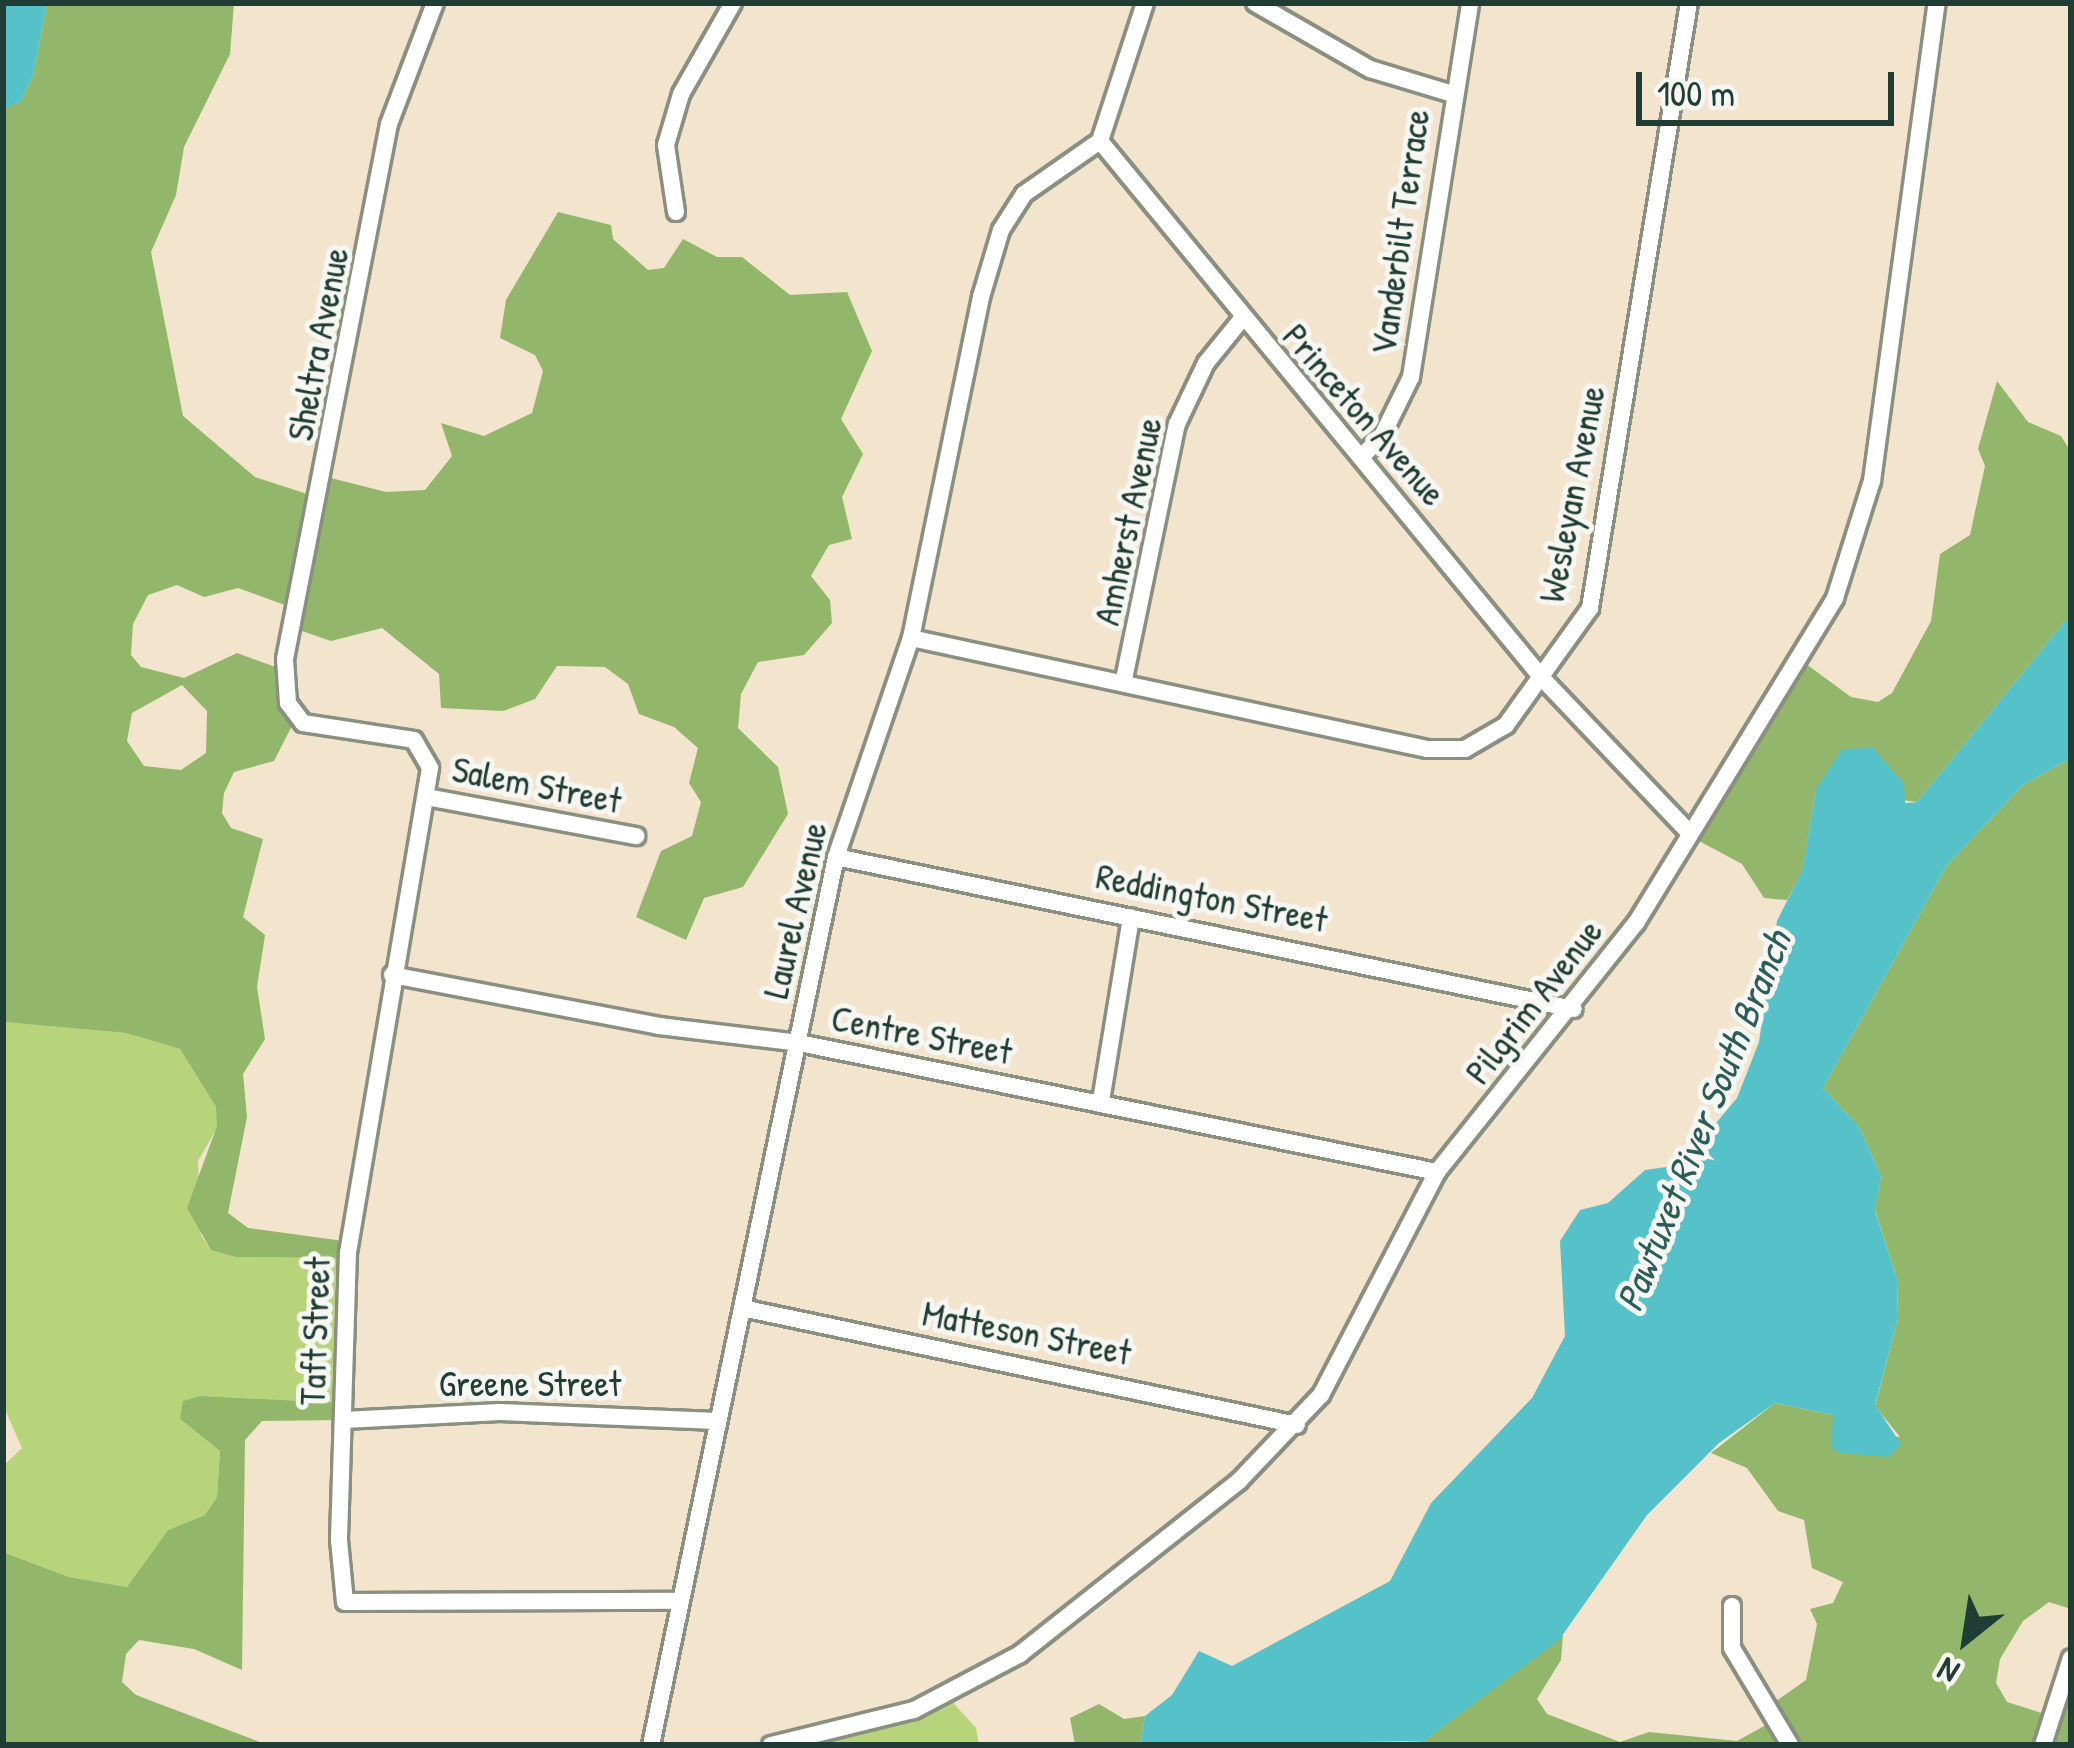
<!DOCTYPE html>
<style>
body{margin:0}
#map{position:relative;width:2074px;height:1748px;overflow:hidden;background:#f3e4cd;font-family:"Patrick Hand",sans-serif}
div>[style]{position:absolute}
.green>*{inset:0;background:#b8d47a}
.forest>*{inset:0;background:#92b66a}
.water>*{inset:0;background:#54c2c8}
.roads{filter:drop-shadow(3px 0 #899080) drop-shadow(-3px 0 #899080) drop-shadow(0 3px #899080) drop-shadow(0 -3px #899080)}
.minor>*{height:16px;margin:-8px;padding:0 8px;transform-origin:8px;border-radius:8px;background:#fff}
span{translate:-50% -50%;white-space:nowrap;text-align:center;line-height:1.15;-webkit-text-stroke:10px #f6f6f2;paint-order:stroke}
.street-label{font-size:36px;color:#1f3d34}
.water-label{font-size:39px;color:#2c5e59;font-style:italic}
.frame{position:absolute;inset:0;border:6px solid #1f3d34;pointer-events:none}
.north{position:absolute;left:1906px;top:1580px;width:120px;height:120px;-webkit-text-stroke:9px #f6f6f2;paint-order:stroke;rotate:210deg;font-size:33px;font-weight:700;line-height:48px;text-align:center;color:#1f3d34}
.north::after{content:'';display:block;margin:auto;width:42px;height:54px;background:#1f3d34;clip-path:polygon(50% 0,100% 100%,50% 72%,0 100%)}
.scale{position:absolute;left:1636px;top:72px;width:258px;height:54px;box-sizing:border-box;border:6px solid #1f3d34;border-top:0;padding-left:15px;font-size:36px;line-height:42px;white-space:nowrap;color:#1f3d34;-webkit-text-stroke:9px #f6f6f2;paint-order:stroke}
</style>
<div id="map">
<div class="green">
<i style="clip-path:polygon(3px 1022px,126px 1033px,180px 1049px,216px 1107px,218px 1126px,198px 1161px,201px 1235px,211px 1250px,235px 1257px,349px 1258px,345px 1403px,201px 1396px,180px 1419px,220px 1451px,217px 1497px,205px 1515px,168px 1530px,127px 1587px,69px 1577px,3px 1552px,3px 1466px,22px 1448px,3px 1405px)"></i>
<i style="clip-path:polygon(948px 1697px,976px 1728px,979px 1745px,774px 1745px)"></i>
</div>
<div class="forest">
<i style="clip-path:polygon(evenodd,47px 3px,234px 3px,230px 54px,184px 147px,176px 195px,151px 252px,183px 416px,255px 477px,316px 497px,327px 477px,386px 492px,425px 490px,452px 456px,441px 423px,484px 436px,532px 413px,543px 371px,535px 355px,500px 338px,506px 300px,558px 212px,611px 225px,613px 239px,648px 270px,664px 268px,683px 239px,717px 257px,742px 257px,790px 295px,847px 292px,872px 351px,841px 419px,863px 454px,842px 497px,852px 539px,829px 545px,811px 576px,830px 600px,832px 623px,804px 655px,758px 662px,741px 694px,738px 728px,778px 767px,788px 814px,743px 887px,704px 898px,686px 940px,636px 917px,661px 851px,692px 836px,701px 802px,689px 783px,698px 748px,674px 727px,639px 714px,628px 684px,605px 667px,557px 666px,535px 699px,503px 711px,441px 708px,439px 674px,382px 628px,331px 641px,293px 628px,293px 608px,238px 588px,204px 597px,177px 585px,148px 595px,133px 624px,131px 655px,141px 667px,184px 678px,237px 653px,281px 669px,296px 718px,274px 761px,234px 772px,224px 793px,222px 813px,231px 828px,263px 839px,243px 917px,265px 935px,257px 987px,265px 1039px,243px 1074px,247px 1117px,228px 1213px,248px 1228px,351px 1242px,349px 1258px,235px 1257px,211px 1250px,187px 1208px,217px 1126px,216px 1107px,180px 1049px,126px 1033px,3px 1022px,3px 109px,21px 101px,33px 75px,47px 3px,182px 685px,207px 711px,206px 753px,181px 770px,144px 766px,127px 741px,132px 713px,182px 685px)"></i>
<i style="clip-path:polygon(1997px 381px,2028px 422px,2061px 436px,2071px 452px,2071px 614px,1917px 802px,1816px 789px,1802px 872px,1787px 900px,1764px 898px,1742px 864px,1686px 834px,1798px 658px,1851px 697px,1878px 702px,1892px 693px,1931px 621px,1940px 554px,1970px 535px,1985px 466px,1978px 449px)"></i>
<i style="clip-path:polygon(2071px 758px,2071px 1609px,2049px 1602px,2023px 1621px,2000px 1659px,1996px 1683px,2007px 1702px,2048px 1715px,2071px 1656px,2071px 1745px,1349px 1745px,1424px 1741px,1563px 1635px,1561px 1660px,1537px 1699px,1547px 1714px,1620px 1742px,1649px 1732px,1737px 1741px,1775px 1720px,1772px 1704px,1806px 1680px,1817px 1624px,1810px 1609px,1833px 1603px,1843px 1582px,1812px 1568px,1804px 1520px,1778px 1511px,1747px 1468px,1711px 1453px,1775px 1403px,1833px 1415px,1836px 1432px,1900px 1437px,1875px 1406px,1898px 1318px,1897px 1279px,1875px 1210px,1881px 1176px,1859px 1127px,1823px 1088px,1947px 865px,2023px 785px)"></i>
<i style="clip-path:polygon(201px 1396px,345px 1403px,343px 1420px,262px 1421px,245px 1440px,242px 1670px,194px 1649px,139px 1640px,126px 1654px,122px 1682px,136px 1695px,268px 1745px,3px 1745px,3px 1552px,69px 1577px,127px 1587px,168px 1530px,205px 1515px,217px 1497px,220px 1451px,180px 1419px,183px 1401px)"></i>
<i style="clip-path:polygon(1099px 1704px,1124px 1719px,1145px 1716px,1140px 1745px,1075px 1745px,1070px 1718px)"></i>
</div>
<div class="water">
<i style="clip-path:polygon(3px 3px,47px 3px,33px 75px,21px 101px,4px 109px)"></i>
<i style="clip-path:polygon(2071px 614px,2071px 758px,2023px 785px,1947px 865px,1823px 1088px,1859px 1127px,1881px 1176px,1875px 1211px,1897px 1279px,1898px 1318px,1875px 1405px,1901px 1444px,1888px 1457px,1842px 1453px,1831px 1449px,1833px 1415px,1775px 1403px,1719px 1443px,1647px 1515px,1559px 1640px,1424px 1741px,1140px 1745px,1145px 1716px,1172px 1695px,1199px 1651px,1232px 1666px,1390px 1581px,1431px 1503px,1532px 1398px,1565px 1336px,1560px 1241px,1580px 1210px,1608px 1203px,1645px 1170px,1681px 1165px,1737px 1098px,1759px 1042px,1777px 921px,1802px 871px,1816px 789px,1842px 749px,1873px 748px,1904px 784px,1905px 803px,1917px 802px)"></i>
</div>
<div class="roads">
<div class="minor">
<i style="left:435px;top:3px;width:129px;rotate:110.8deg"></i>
<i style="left:389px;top:124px;width:545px;rotate:101deg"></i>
<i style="left:285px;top:659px;width:44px;rotate:86.1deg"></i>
<i style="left:288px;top:703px;width:25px;rotate:53deg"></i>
<i style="left:303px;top:723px;width:112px;rotate:8.7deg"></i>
<i style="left:414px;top:740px;width:32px;rotate:60deg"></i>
<i style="left:430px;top:768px;width:491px;rotate:99.6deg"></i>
<i style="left:348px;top:1252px;width:288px;rotate:91.8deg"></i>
<i style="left:339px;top:1540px;width:62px;rotate:84.5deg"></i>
<i style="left:345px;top:1602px;width:332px;rotate:-0.2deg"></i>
<i style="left:1145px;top:3px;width:145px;rotate:108.1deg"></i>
<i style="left:1100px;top:141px;width:696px;rotate:50.54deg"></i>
<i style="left:1542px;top:678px;width:210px;rotate:46.4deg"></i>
<i style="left:1255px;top:3px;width:133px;rotate:29.9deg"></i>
<i style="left:1370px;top:69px;width:87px;rotate:16.8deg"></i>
<i style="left:676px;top:212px;width:68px;rotate:-98.5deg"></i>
<i style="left:666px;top:145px;width:53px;rotate:-73.6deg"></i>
<i style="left:681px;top:94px;width:105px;rotate:-60.3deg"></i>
<i style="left:1361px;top:457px;width:28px;rotate:-44deg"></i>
<i style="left:1381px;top:438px;width:68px;rotate:-63.8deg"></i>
<i style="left:1411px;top:377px;width:379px;rotate:-81deg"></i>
<i style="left:911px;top:638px;width:528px;rotate:12.14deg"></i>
<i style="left:1427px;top:749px;width:38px"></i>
<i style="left:1465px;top:749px;width:48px;rotate:-30.3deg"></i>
<i style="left:1506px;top:725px;width:144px;rotate:-54.3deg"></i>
<i style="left:1590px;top:608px;width:613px;rotate:-80.71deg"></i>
<i style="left:1124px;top:679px;width:260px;rotate:-78.3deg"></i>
<i style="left:1177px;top:424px;width:68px;rotate:-64.6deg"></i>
<i style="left:1206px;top:363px;width:55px;rotate:-50.9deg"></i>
<i style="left:427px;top:797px;width:213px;rotate:10.6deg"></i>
<i style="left:836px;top:857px;width:753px;rotate:11.65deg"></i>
<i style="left:392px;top:975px;width:272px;rotate:10.8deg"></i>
<i style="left:659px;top:1026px;width:141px;rotate:6.9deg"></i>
<i style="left:799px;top:1043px;width:651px;rotate:11.43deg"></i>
<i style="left:1101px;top:1101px;width:186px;rotate:-80.7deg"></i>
<i style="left:742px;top:1308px;width:567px;rotate:11.9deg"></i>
<i style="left:344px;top:1420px;width:156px;rotate:-2.9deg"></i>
<i style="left:500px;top:1412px;width:217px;rotate:2.4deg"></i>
<i style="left:1732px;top:1606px;width:42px;rotate:90deg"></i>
<i style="left:1732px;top:1648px;width:113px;rotate:59.1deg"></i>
<i style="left:651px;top:1745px;width:907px;rotate:-78.23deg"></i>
<i style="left:836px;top:857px;width:231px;rotate:-71.1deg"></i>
<i style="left:911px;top:638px;width:348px;rotate:-78.4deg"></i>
<i style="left:981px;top:297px;width:70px;rotate:-73.4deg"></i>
<i style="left:1001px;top:230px;width:43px;rotate:-57.4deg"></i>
<i style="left:1024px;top:194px;width:93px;rotate:-34.9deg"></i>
<i style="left:771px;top:1745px;width:147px;rotate:-13.8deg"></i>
<i style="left:914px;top:1710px;width:120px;rotate:-27.8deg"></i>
<i style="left:1020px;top:1654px;width:279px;rotate:-38.3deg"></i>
<i style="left:1239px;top:1481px;width:119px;rotate:-46.4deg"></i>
<i style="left:1321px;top:1395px;width:251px;rotate:-62.5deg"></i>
<i style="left:1437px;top:1172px;width:319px;rotate:-51.4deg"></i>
<i style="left:1636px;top:923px;width:381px;rotate:-58.5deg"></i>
<i style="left:1835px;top:598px;width:123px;rotate:-72.5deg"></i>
<i style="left:1872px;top:481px;width:482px;rotate:-82.3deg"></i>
<i style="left:2043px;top:1745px;width:91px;rotate:-72.2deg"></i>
</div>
</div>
<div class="street-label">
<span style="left:1399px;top:232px;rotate:-82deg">Vanderbilt Terrace</span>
<span style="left:317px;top:344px;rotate:-79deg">Sheltra Avenue</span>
<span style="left:1365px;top:414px;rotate:49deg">Princeton Avenue</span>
<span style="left:1571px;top:494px;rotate:-79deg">Wesleyan Avenue</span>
<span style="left:1127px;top:521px;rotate:-78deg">Amherst Avenue</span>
<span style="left:537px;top:784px;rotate:11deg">Salem Street</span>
<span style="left:1212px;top:897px;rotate:11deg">Reddington Street</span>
<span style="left:794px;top:910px;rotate:-77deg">Laurel Avenue</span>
<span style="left:1533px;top:1001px;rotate:-52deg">Pilgrim Avenue</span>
<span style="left:922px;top:1034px;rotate:11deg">Centre Street</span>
<span style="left:314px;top:1331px;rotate:-88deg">Taft Street</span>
<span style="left:1027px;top:1332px;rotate:11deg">Matteson Street</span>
<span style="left:530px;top:1383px">Greene Street</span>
</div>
<div class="water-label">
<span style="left:1703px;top:1121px;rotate:-68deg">Pawtuxet River South Branch</span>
</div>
<div class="frame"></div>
<div class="north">N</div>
<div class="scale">100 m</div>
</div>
